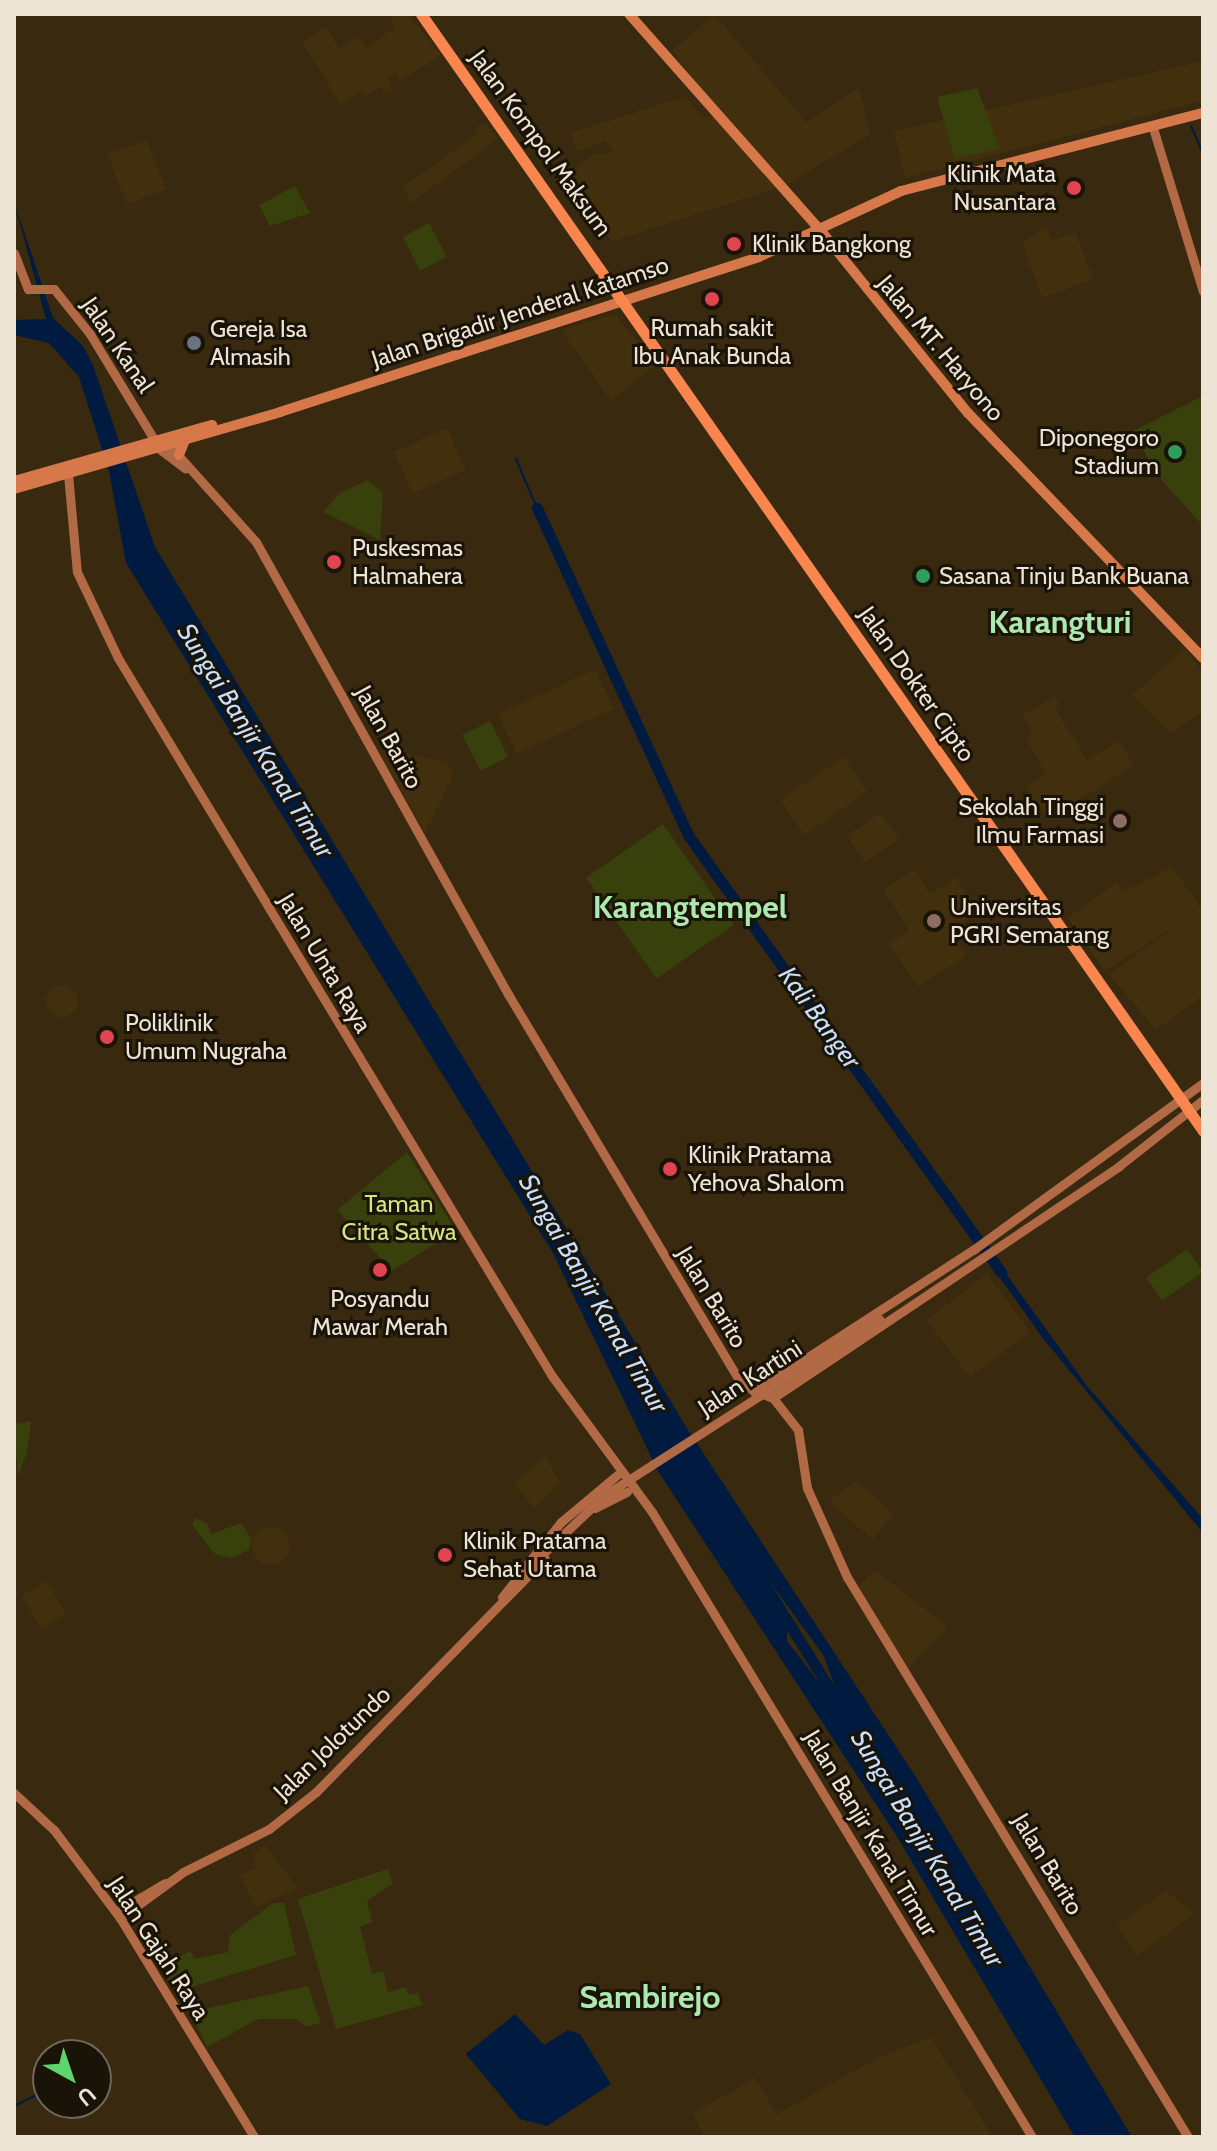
<!DOCTYPE html>
<style>
body{margin:0}
#map{position:relative;width:1217px;height:2151px;overflow:hidden;background:#38290f;font-family:Cabin,sans-serif}
div>[style]{position:absolute}
.built>*{inset:0;background:#422f0d;transform-origin:0 0}
.round{border-radius:50%}
.green>*{inset:0;background:#38400b;transform-origin:0 0}
.water>*{inset:0;background:#001b3f}
.stream>*{height:2px;margin:-1px;padding:0 1px;transform-origin:1px;border-radius:1px;background:#001b3f}
.river>*{height:11px;margin:-5.5px;padding:0 5.5px;transform-origin:5.5px;border-radius:5.5px;background:#001b3f}
.secondary>*{height:9px;margin:-4.5px;padding:0 4.5px;transform-origin:4.5px;border-radius:4.5px;background:#b26946}
.primary>*{height:10px;margin:-5px;padding:0 5px;transform-origin:5px;border-radius:5px;background:#d7784b}
.highway>*{height:11px;margin:-5.5px;padding:0 5.5px;transform-origin:5.5px;border-radius:5.5px;background:#f8864e}
.secondary-bridge>*{height:9px;margin:-4.5px;padding:0 4.5px;transform-origin:4.5px;border-radius:4.5px;background:#b26946}
.dots>*{width:22px;height:22px;translate:-50% -50%;box-sizing:border-box;border:4px solid #1a1308;border-radius:50%}
span{translate:-50% -50%;white-space:nowrap;text-align:center;line-height:1.15;-webkit-text-stroke:6px #1a1308;paint-order:stroke}
.street-label{font-size:24px;color:#eee4d5}
.poi-label{font-size:24px;color:#eee4d5}
.right{translate:-100% -50%;text-align:right}
.left{translate:0 -50%;text-align:left}
.park-label{font-size:24px;color:#d3e682}
.water-label{font-size:26px;color:#c6dffe;font-style:italic}
.district-label{font-size:32px;color:#ade9af;font-weight:700}
.frame{position:absolute;inset:0;border:16px solid #eee4d5;pointer-events:none}
.north{position:absolute;left:32px;top:2039px;width:80px;height:80px;box-sizing:border-box;background:#1a1308;border:2px solid #6f675a;border-radius:50%;rotate:140deg;font-size:22px;font-weight:700;line-height:32px;text-align:center;color:#eee4d5}
.north::after{content:'';display:block;margin:auto;width:28px;height:36px;background:#5ed56c;clip-path:polygon(50% 0,100% 100%,50% 72%,0 100%)}
</style>
<div id="map">
<div class="built">
<i style="clip-path:polygon(399px 14px,408px 14px,441px 55px,401px 81px,396px 73px,388px 78px,393px 88px,386px 93px,382px 87px,365px 96px,361px 91px,341px 104px,302px 43px,326px 26px,339px 48px,358px 37px,366px 49px,395px 27px,390px 19px)"></i>
<i style="clip-path:polygon(715px 15px,806px 122px,859px 87px,870px 135px,784px 186px,612px 242px,563px 177px,595px 154px,613px 152px,606px 141px,577px 151px,571px 133px,685px 96px,703px 118px,717px 112px,672px 50px)"></i>
<i style="clip-path:polygon(1203px 61px,1203px 101px,905px 178px,894px 131px)"></i>
<i style="clip-path:polygon(485px 122px,498px 139px,412px 202px,402px 187px,478px 134px,475px 128px)"></i>
<i style="left:147px;top:140px;width:53px;height:42px;rotate:69deg"></i>
<i style="clip-path:polygon(1046px 227px,1051px 241px,1076px 232px,1093px 279px,1042px 298px,1022px 243px)"></i>
<i style="clip-path:polygon(615px 314px,656px 365px,611px 401px,561px 330px)"></i>
<i style="left:447px;top:428px;width:46px;height:58px;rotate:66deg"></i>
<i style="clip-path:polygon(1184px 649px,1203px 672px,1203px 711px,1170px 733px,1132px 695px)"></i>
<i style="left:595px;top:669px;width:44px;height:107px;rotate:65deg"></i>
<i style="clip-path:polygon(1055px 696px,1060px 704px,1055px 708px,1087px 760px,1119px 741px,1134px 765px,1048px 820px,1025px 786px,1046px 773px,1027px 742px,1032px 732px,1022px 715px)"></i>
<i style="clip-path:polygon(378px 750px,446px 761px,454px 774px,425px 833px)"></i>
<i style="left:844px;top:757px;width:42px;height:77px;rotate:56deg"></i>
<i style="left:881px;top:813px;width:32px;height:41px;rotate:56deg"></i>
<i style="clip-path:polygon(1172px 867px,1203px 910px,1203px 996px,1156px 1030px,1109px 974px,1189px 917px,1105px 971px,1068px 918px,1118px 881px,1122px 892px)"></i>
<i style="clip-path:polygon(915px 869px,930px 894px,956px 878px,978px 913px,952px 929px,966px 957px,918px 986px,888px 944px,909px 931px,883px 889px)"></i>
<i class="round" style="left:46px;top:985px;width:32px;height:32px"></i>
<i style="left:987px;top:1274px;width:72px;height:76px;rotate:53deg"></i>
<i style="clip-path:polygon(545px 1456px,560px 1482px,535px 1508px,513px 1484px)"></i>
<i style="clip-path:polygon(857px 1480px,893px 1514px,873px 1540px,829px 1501px)"></i>
<i class="round" style="left:252px;top:1527px;width:38px;height:38px"></i>
<i style="clip-path:polygon(875px 1570px,948px 1627px,908px 1668px,855px 1588px)"></i>
<i style="left:46px;top:1581px;width:38px;height:29px;rotate:58deg"></i>
<i style="clip-path:polygon(266px 1845px,297px 1888px,255px 1908px,240px 1875px,256px 1868px,253px 1854px)"></i>
<i style="clip-path:polygon(1166px 1891px,1195px 1914px,1136px 1956px,1117px 1925px)"></i>
<i style="clip-path:polygon(931px 2037px,993px 2137px,705px 2137px,693px 2113px,755px 2078px,777px 2114px,879px 2057px)"></i>
</div>
<div class="green">
<i style="clip-path:polygon(977px 88px,1000px 149px,955px 159px,937px 97px)"></i>
<i style="clip-path:polygon(295px 186px,310px 213px,270px 226px,259px 205px)"></i>
<i style="left:429px;top:223px;width:38px;height:30px;rotate:62deg"></i>
<i style="clip-path:polygon(1203px 396px,1203px 526px,1158px 476px,1133px 431px)"></i>
<i style="clip-path:polygon(368px 480px,383px 493px,380px 540px,323px 512px,340px 493px)"></i>
<i style="left:490px;top:721px;width:40px;height:31px;rotate:63deg"></i>
<i style="left:663px;top:824px;width:123px;height:94px;rotate:55deg"></i>
<i style="clip-path:polygon(407px 1152px,456px 1231px,392px 1271px,337px 1210px)"></i>
<i style="left:1187px;top:1249px;width:28px;height:50px;rotate:55deg"></i>
<i style="clip-path:polygon(31px 1421px,27px 1453px,18px 1475px,14px 1424px)"></i>
<i style="clip-path:polygon(196px 1518px,208px 1524px,211px 1534px,241px 1523px,252px 1539px,249px 1550px,231px 1558px,215px 1554px,192px 1525px)"></i>
<i style="clip-path:polygon(388px 1869px,393px 1884px,367px 1901px,372px 1922px,360px 1927px,372px 1974px,383px 1971px,388px 1992px,406px 1987px,408px 1995px,418px 1993px,422px 2005px,336px 2029px,298px 1899px)"></i>
<i style="clip-path:polygon(273px 1903px,284px 1903px,296px 1955px,175px 1992px,161px 1967px,190px 1951px,195px 1959px,228px 1952px,230px 1935px)"></i>
<i style="clip-path:polygon(308px 1986px,321px 2023px,306px 2027px,297px 2019px,258px 2019px,207px 2047px,190px 2012px)"></i>
</div>
<div class="water">
<i style="clip-path:polygon(evenodd,14px 202px,53px 318px,83px 346px,93px 365px,155px 547px,688px 1430px,914px 1774px,1132px 2137px,1075px 2137px,896px 1835px,658px 1471px,553px 1253px,126px 563px,109px 471px,79px 377px,49px 343px,14px 335px,14px 320px,46px 319px,14px 202px,745px 1548px,824px 1656px,845px 1716px,787px 1641px,787px 1613px,765px 1592px,745px 1548px)"></i>
<i style="clip-path:polygon(997px 1261px,1087px 1386px,1203px 1519px,1203px 1533px,1042px 1337px,991px 1265px)"></i>
<i style="clip-path:polygon(515px 2014px,544px 2045px,568px 2030px,580px 2034px,611px 2084px,547px 2126px,520px 2119px,466px 2054px)"></i>
</div>
<div class="stream">
<i style="left:1191px;top:126px;width:30px;rotate:66deg"></i>
<i style="left:516px;top:459px;width:53px;rotate:66.8deg"></i>
<i style="left:14px;top:2106px;width:30px;rotate:-26deg"></i>
</div>
<div class="river">
<i style="left:537px;top:508px;width:360px;rotate:65.2deg"></i>
<i style="left:688px;top:835px;width:538px;rotate:54.39deg"></i>
<i style="left:737px;top:1540px;width:206px;rotate:58.1deg"></i>
</div>
<div class="secondary">
<i style="left:1153px;top:128px;width:171px;rotate:73deg"></i>
<i style="left:14px;top:253px;width:39px;rotate:69deg"></i>
<i style="left:28px;top:289px;width:26px"></i>
<i style="left:54px;top:289px;width:58px;rotate:51.3deg"></i>
<i style="left:90px;top:334px;width:125px;rotate:58.7deg"></i>
<i style="left:169px;top:445px;width:130px;rotate:48.1deg"></i>
<i style="left:256px;top:542px;width:518px;rotate:60.86deg"></i>
<i style="left:508px;top:994px;width:456px;rotate:59.1deg"></i>
<i style="left:742px;top:1385px;width:34px;rotate:23deg"></i>
<i style="left:773px;top:1398px;width:41px;rotate:52deg"></i>
<i style="left:798px;top:1430px;width:59px;rotate:81.2deg"></i>
<i style="left:807px;top:1488px;width:98px;rotate:65.8deg"></i>
<i style="left:847px;top:1577px;width:656px;rotate:58.66deg"></i>
<i style="left:158px;top:448px;width:34px;rotate:37deg"></i>
<i style="left:68px;top:474px;width:98px;rotate:84.8deg"></i>
<i style="left:77px;top:572px;width:95px;rotate:64.5deg"></i>
<i style="left:118px;top:658px;width:839px;rotate:58.85deg"></i>
<i style="left:552px;top:1376px;width:169px;rotate:53.7deg"></i>
<i style="left:652px;top:1512px;width:731px;rotate:58.7deg"></i>
<i style="left:754px;top:1392px;width:261px;rotate:-33deg"></i>
<i style="left:973px;top:1250px;width:284px;rotate:-36deg"></i>
<i style="left:773px;top:1398px;width:417px;rotate:-33.8deg"></i>
<i style="left:1119px;top:1166px;width:107px;rotate:-38.2deg"></i>
<i style="left:595px;top:1508px;width:36px;rotate:-27deg"></i>
<i style="left:524px;top:1568px;width:59px;rotate:-51.2deg"></i>
<i style="left:561px;top:1522px;width:73px;rotate:-40deg"></i>
<i style="left:502px;top:1597px;width:38px;rotate:-51deg"></i>
<i style="left:14px;top:1793px;width:54px;rotate:42.8deg"></i>
<i style="left:54px;top:1830px;width:110px;rotate:53.1deg"></i>
<i style="left:120px;top:1918px;width:257px;rotate:58.5deg"></i>
<i style="left:116px;top:1912px;width:57px;rotate:-30.6deg"></i>
<i style="left:120px;top:1918px;width:78px;rotate:-36.1deg"></i>
<i style="left:183px;top:1872px;width:96px;rotate:-26.6deg"></i>
<i style="left:269px;top:1829px;width:60px;rotate:-38.2deg"></i>
<i style="left:316px;top:1792px;width:327px;rotate:-45.6deg"></i>
</div>
<div class="primary">
<i style="left:629px;top:14px;width:290px;rotate:48.5deg"></i>
<i style="left:821px;top:231px;width:234px;rotate:51.1deg"></i>
<i style="left:968px;top:413px;width:339px;rotate:46.2deg"></i>
<i style="left:179px;top:455px;width:16px;rotate:-68deg"></i>
<i style="left:14px;top:481px;width:206px;rotate:-15.8deg"></i>
<i style="left:14px;top:489px;width:277px;rotate:-16.1deg"></i>
<i style="left:280px;top:412px;width:503px;rotate:-17.93deg"></i>
<i style="left:759px;top:257px;width:157px;rotate:-24.9deg"></i>
<i style="left:901px;top:191px;width:312px;rotate:-14.5deg"></i>
</div>
<div class="highway">
<i style="left:421px;top:14px;width:1364px;rotate:55deg"></i>
</div>
<div class="secondary-bridge">
<i style="left:532px;top:1564px;width:100px;rotate:-43.4deg"></i>
<i style="left:605px;top:1495px;width:326px;rotate:-32.7deg"></i>
</div>
<div class="dots">
<i style="left:1074px;top:188px;background:#e0444e"></i>
<i style="left:734px;top:244px;background:#e0444e"></i>
<i style="left:712px;top:299px;background:#e0444e"></i>
<i style="left:194px;top:343px;background:#6b7280"></i>
<i style="left:1175px;top:452px;background:#2e9e5b"></i>
<i style="left:334px;top:562px;background:#e0444e"></i>
<i style="left:923px;top:576px;background:#2e9e5b"></i>
<i style="left:1120px;top:821px;background:#8d6e63"></i>
<i style="left:934px;top:921px;background:#8d6e63"></i>
<i style="left:107px;top:1037px;background:#e0444e"></i>
<i style="left:670px;top:1169px;background:#e0444e"></i>
<i style="left:380px;top:1270px;background:#e0444e"></i>
<i style="left:445px;top:1555px;background:#e0444e"></i>
</div>
<div class="street-label">
<span style="left:541px;top:143px;rotate:54deg">Jalan Kompol Maksum</span>
<span style="left:520px;top:312px;rotate:-18deg">Jalan Brigadir Jenderal Katamso</span>
<span style="left:118px;top:345px;rotate:56deg">Jalan Kanal</span>
<span style="left:941px;top:348px;rotate:50deg">Jalan MT. Haryono</span>
<span style="left:917px;top:684px;rotate:55deg">Jalan Dokter Cipto</span>
<span style="left:389px;top:737px;rotate:61deg">Jalan Barito</span>
<span style="left:325px;top:963px;rotate:59deg">Jalan Unta Raya</span>
<span style="left:712px;top:1297px;rotate:59deg">Jalan Barito</span>
<span style="left:750px;top:1378px;rotate:-33deg">Jalan Kartini</span>
<span style="left:332px;top:1743px;rotate:-44deg">Jalan Jolotundo</span>
<span style="left:871px;top:1833px;rotate:59deg">Jalan Banjir Kanal Timur</span>
<span style="left:1048px;top:1864px;rotate:59deg">Jalan Barito</span>
<span style="left:159px;top:1948px;rotate:57deg">Jalan Gajah Raya</span>
</div>
<div class="poi-label">
<span class="right" style="left:1056px;top:188px">Klinik Mata<br>Nusantara</span>
<span class="left" style="left:752px;top:244px">Klinik Bangkong</span>
<span style="left:712px;top:342px">Rumah sakit<br>Ibu Anak Bunda</span>
<span class="left" style="left:210px;top:343px">Gereja Isa<br>Almasih</span>
<span class="right" style="left:1159px;top:452px">Diponegoro<br>Stadium</span>
<span class="left" style="left:352px;top:562px">Puskesmas<br>Halmahera</span>
<span class="left" style="left:939px;top:576px">Sasana Tinju Bank Buana</span>
<span class="right" style="left:1104px;top:821px">Sekolah Tinggi<br>Ilmu Farmasi</span>
<span class="left" style="left:950px;top:921px">Universitas<br>PGRI Semarang</span>
<span class="left" style="left:125px;top:1037px">Poliklinik<br>Umum Nugraha</span>
<span class="left" style="left:688px;top:1169px">Klinik Pratama<br>Yehova Shalom</span>
<span style="left:380px;top:1313px">Posyandu<br>Mawar Merah</span>
<span class="left" style="left:463px;top:1555px">Klinik Pratama<br>Sehat Utama</span>
</div>
<div class="park-label">
<span style="left:399px;top:1218px">Taman<br>Citra Satwa</span>
</div>
<div class="water-label">
<span style="left:255px;top:741px;rotate:58deg">Sungai Banjir Kanal Timur</span>
<span style="left:819px;top:1018px;rotate:54deg">Kali Banger</span>
<span style="left:593px;top:1294px;rotate:60deg">Sungai Banjir Kanal Timur</span>
<span style="left:927px;top:1849px;rotate:59deg">Sungai Banjir Kanal Timur</span>
</div>
<div class="district-label">
<span style="left:1060px;top:622px">Karangturi</span>
<span style="left:690px;top:907px">Karangtempel</span>
<span style="left:650px;top:1997px">Sambirejo</span>
</div>
<div class="frame"></div>
<div class="north">U</div>
</div>
